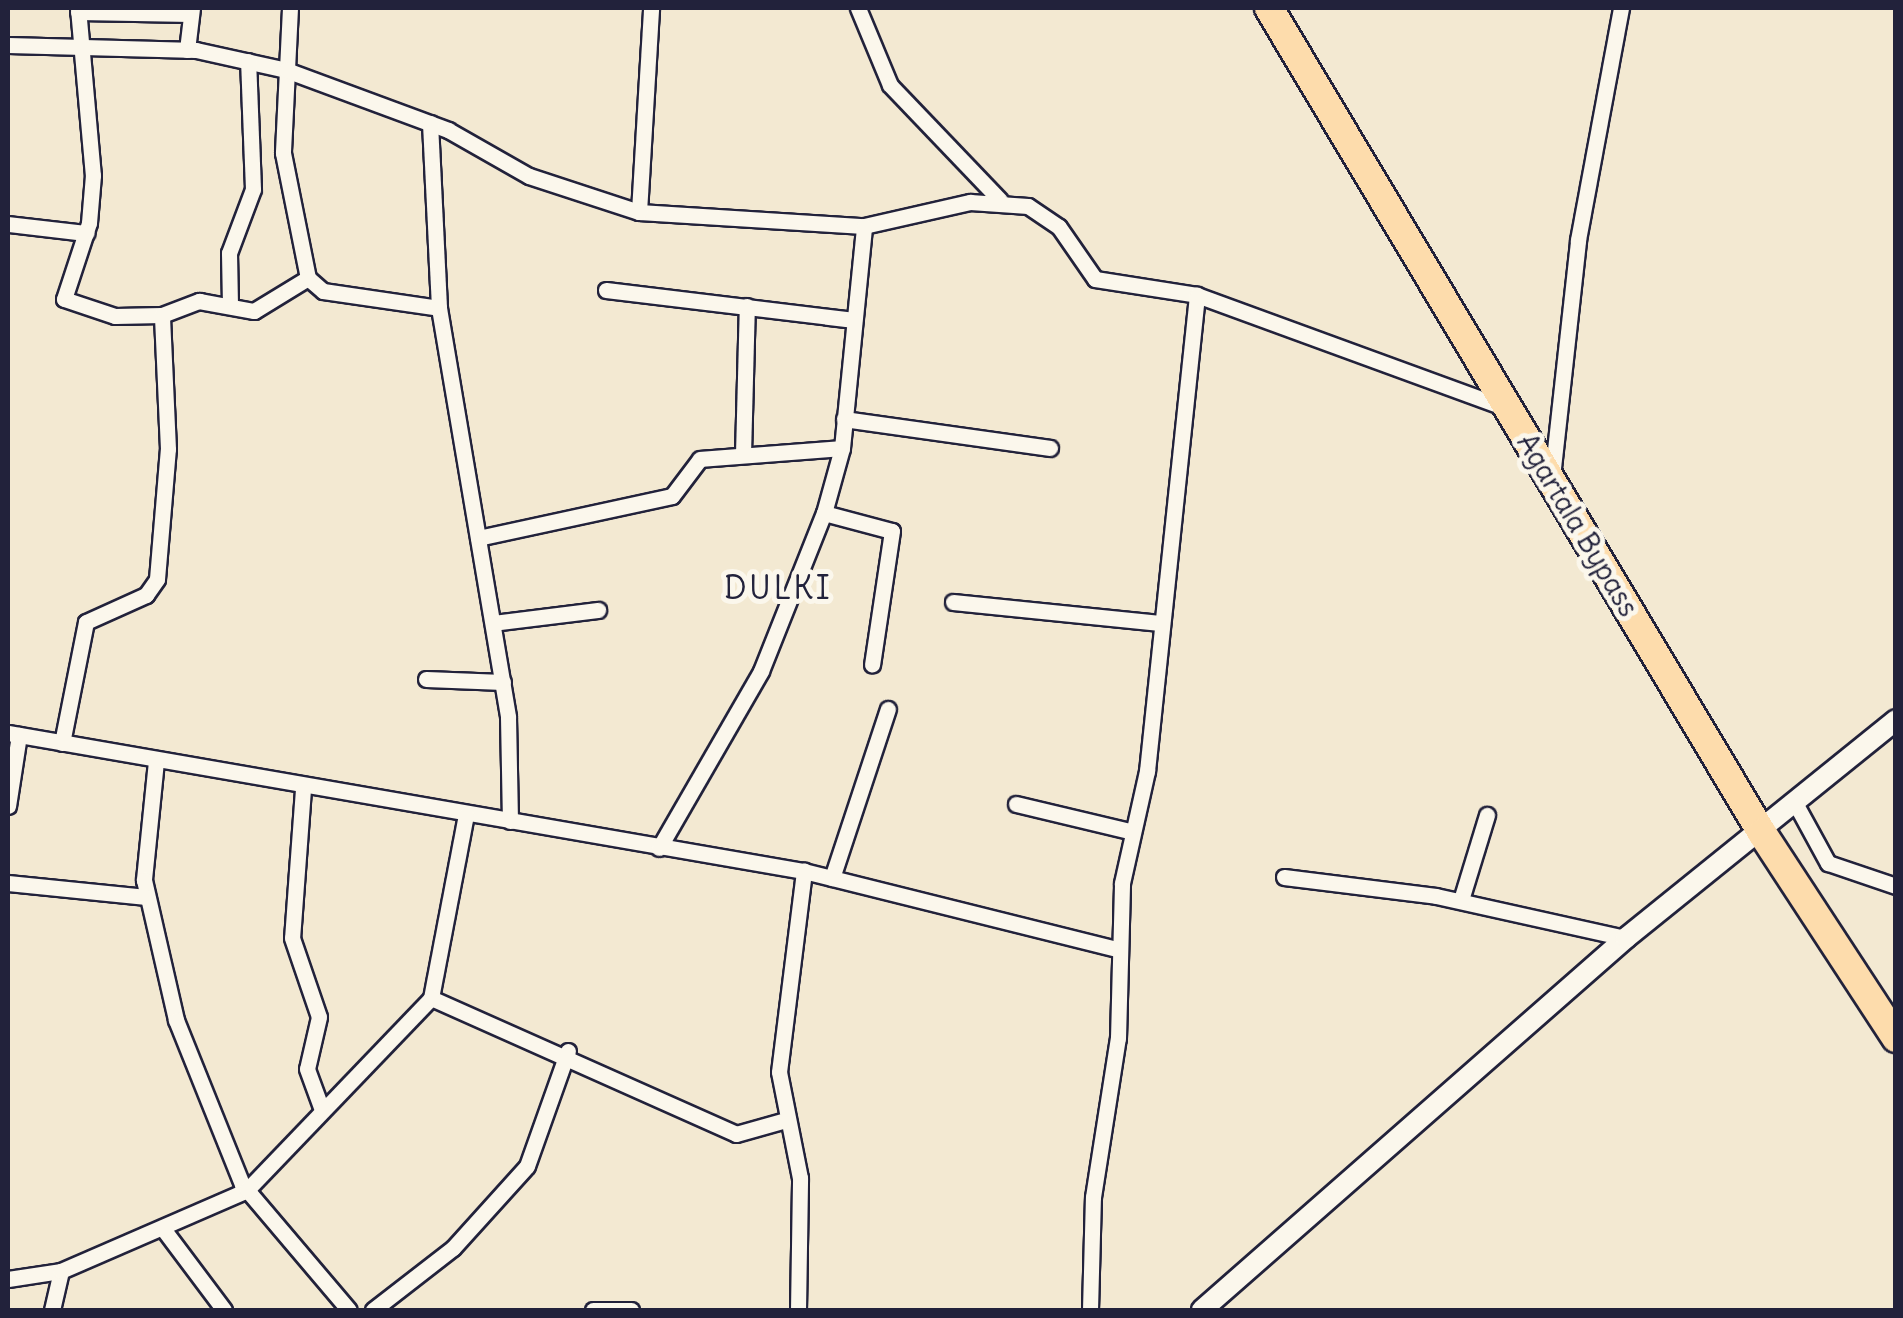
<!DOCTYPE html>
<style>
body{margin:0}
#map{position:relative;width:1903px;height:1318px;overflow:hidden;background:#f3e9d2;font-family:Delius,sans-serif}
div>[style]{position:absolute}
.roads{filter:drop-shadow(2px 0 #22223b) drop-shadow(-2px 0 #22223b) drop-shadow(0 2px #22223b) drop-shadow(0 -2px #22223b)}
.minor>*{height:15px;margin:-7.5px;padding:0 7.5px;transform-origin:7.5px;border-radius:7.5px;background:#fbf7ec}
.tertiary>*{height:20px;margin:-10px;padding:0 10px;transform-origin:10px;border-radius:10px;background:#fbf7ec}
.trunk>*{height:28px;margin:-14px;padding:0 14px;transform-origin:14px;border-radius:14px;background:#fddcac}
span{translate:-50% -50%;white-space:nowrap;text-align:center;line-height:1.15;-webkit-text-stroke:10px #fbf7ec;paint-order:stroke}
.street-label{font-size:28px;color:#22223b}
.quarter-label{font-size:32px;color:#22223b;letter-spacing:2.5px}
.frame{position:absolute;inset:0;border:10px solid #22223b;pointer-events:none}
</style>
<div id="map">
<div class="roads">
<div class="minor">
<i style="left:78px;top:8px;width:168px;rotate:84.9deg"></i>
<i style="left:93px;top:175px;width:48px;rotate:94.8deg"></i>
<i style="left:89px;top:223px;width:80px;rotate:108.2deg"></i>
<i style="left:64px;top:299px;width:54px;rotate:18.4deg"></i>
<i style="left:115px;top:316px;width:47px;rotate:-1.2deg"></i>
<i style="left:290px;top:8px;width:145px;rotate:92.8deg"></i>
<i style="left:283px;top:153px;width:127px;rotate:78.7deg"></i>
<i style="left:308px;top:278px;width:20px;rotate:41deg"></i>
<i style="left:323px;top:291px;width:117px;rotate:8.3deg"></i>
<i style="left:858px;top:8px;width:83px;rotate:67.4deg"></i>
<i style="left:890px;top:85px;width:159px;rotate:46.3deg"></i>
<i style="left:78px;top:12px;width:113px;rotate:1deg"></i>
<i style="left:8px;top:45px;width:188px;rotate:1.5deg"></i>
<i style="left:196px;top:50px;width:92px;rotate:12.5deg"></i>
<i style="left:286px;top:70px;width:173px;rotate:20.3deg"></i>
<i style="left:448px;top:130px;width:93px;rotate:29.6deg"></i>
<i style="left:529px;top:176px;width:116px;rotate:18.1deg"></i>
<i style="left:639px;top:212px;width:225px;rotate:3.6deg"></i>
<i style="left:864px;top:226px;width:109px;rotate:-12.8deg"></i>
<i style="left:970px;top:202px;width:58px;rotate:3.9deg"></i>
<i style="left:1028px;top:206px;width:37px;rotate:34deg"></i>
<i style="left:1059px;top:227px;width:63px;rotate:55.3deg"></i>
<i style="left:1095px;top:279px;width:103px;rotate:8.9deg"></i>
<i style="left:1197px;top:295px;width:328px;rotate:20.1deg"></i>
<i style="left:187px;top:50px;width:42px;rotate:-83.2deg"></i>
<i style="left:430px;top:123px;width:185px;rotate:87.2deg"></i>
<i style="left:439px;top:308px;width:415px;rotate:80.4deg"></i>
<i style="left:508px;top:717px;width:104px;rotate:88.9deg"></i>
<i style="left:639px;top:212px;width:204px;rotate:-86.6deg"></i>
<i style="left:8px;top:224px;width:79px;rotate:6.6deg"></i>
<i style="left:606px;top:290px;width:250px;rotate:6.9deg"></i>
<i style="left:230px;top:305px;width:52px;rotate:-91.1deg"></i>
<i style="left:229px;top:253px;width:68px;rotate:-69.4deg"></i>
<i style="left:253px;top:189px;width:128px;rotate:-92.2deg"></i>
<i style="left:844px;top:419px;width:208px;rotate:8deg"></i>
<i style="left:743px;top:454px;width:148px;rotate:-88.5deg"></i>
<i style="left:1552px;top:477px;width:238px;rotate:-83.7deg"></i>
<i style="left:1578px;top:240px;width:236px;rotate:-79.5deg"></i>
<i style="left:824px;top:513px;width:70px;rotate:14.8deg"></i>
<i style="left:892px;top:531px;width:135px;rotate:98.5deg"></i>
<i style="left:478px;top:538px;width:198px;rotate:-12.2deg"></i>
<i style="left:672px;top:496px;width:46px;rotate:-52.9deg"></i>
<i style="left:700px;top:459px;width:142px;rotate:-4.4deg"></i>
<i style="left:953px;top:602px;width:208px;rotate:5.8deg"></i>
<i style="left:493px;top:623px;width:106px;rotate:-7.1deg"></i>
<i style="left:426px;top:679px;width:77px;rotate:2.2deg"></i>
<i style="left:8px;top:733px;width:808px;rotate:9.84deg"></i>
<i style="left:804px;top:871px;width:324px;rotate:14deg"></i>
<i style="left:62px;top:743px;width:123px;rotate:-78.8deg"></i>
<i style="left:86px;top:622px;width:66px;rotate:-24.2deg"></i>
<i style="left:146px;top:595px;width:19px;rotate:-55deg"></i>
<i style="left:157px;top:579px;width:130px;rotate:-85.2deg"></i>
<i style="left:168px;top:449px;width:134px;rotate:-92.6deg"></i>
<i style="left:162px;top:315px;width:40px;rotate:-21deg"></i>
<i style="left:199px;top:301px;width:56px;rotate:10.3deg"></i>
<i style="left:254px;top:311px;width:63px;rotate:-31.4deg"></i>
<i style="left:156px;top:761px;width:120px;rotate:95.8deg"></i>
<i style="left:144px;top:880px;width:144px;rotate:77.1deg"></i>
<i style="left:176px;top:1020px;width:177px;rotate:68.1deg"></i>
<i style="left:242px;top:1184px;width:165px;rotate:49.7deg"></i>
<i style="left:303px;top:789px;width:149px;rotate:94.2deg"></i>
<i style="left:292px;top:938px;width:83px;rotate:71.1deg"></i>
<i style="left:319px;top:1017px;width:53px;rotate:103deg"></i>
<i style="left:307px;top:1069px;width:40px;rotate:69.8deg"></i>
<i style="left:1794px;top:801px;width:71px;rotate:61.3deg"></i>
<i style="left:1828px;top:863px;width:72px;rotate:18.7deg"></i>
<i style="left:1016px;top:804px;width:116px;rotate:13.4deg"></i>
<i style="left:8px;top:806px;width:72px;rotate:-81.2deg"></i>
<i style="left:659px;top:848px;width:204px;rotate:-60deg"></i>
<i style="left:761px;top:671px;width:170px;rotate:-68.3deg"></i>
<i style="left:824px;top:513px;width:67px;rotate:-74.5deg"></i>
<i style="left:842px;top:448px;width:223px;rotate:-84.3deg"></i>
<i style="left:1284px;top:877px;width:153px;rotate:7.1deg"></i>
<i style="left:1436px;top:896px;width:195px;rotate:12.5deg"></i>
<i style="left:832px;top:878px;width:178px;rotate:-71.7deg"></i>
<i style="left:8px;top:883px;width:139px;rotate:5.8deg"></i>
<i style="left:1461px;top:900px;width:89px;rotate:-73deg"></i>
<i style="left:431px;top:998px;width:187px;rotate:-79.2deg"></i>
<i style="left:164px;top:1230px;width:100px;rotate:53.1deg"></i>
<i style="left:8px;top:1279px;width:54px;rotate:-8.6deg"></i>
<i style="left:52px;top:1310px;width:40px;rotate:-77deg"></i>
<i style="left:61px;top:1271px;width:203px;rotate:-23.5deg"></i>
<i style="left:247px;top:1190px;width:266px;rotate:-46.2deg"></i>
<i style="left:431px;top:998px;width:334px;rotate:24deg"></i>
<i style="left:736px;top:1134px;width:48px;rotate:-15.8deg"></i>
<i style="left:373px;top:1310px;width:101px;rotate:-37.8deg"></i>
<i style="left:453px;top:1248px;width:110px;rotate:-47.9deg"></i>
<i style="left:527px;top:1166px;width:122px;rotate:-70.4deg"></i>
<i style="left:593px;top:1310px;width:38px"></i>
<i style="left:798px;top:1310px;width:132px;rotate:-89.1deg"></i>
<i style="left:800px;top:1178px;width:108px;rotate:-101.2deg"></i>
<i style="left:779px;top:1072px;width:203px;rotate:-82.9deg"></i>
<i style="left:1090px;top:1310px;width:113px;rotate:-88.5deg"></i>
<i style="left:1093px;top:1197px;width:161px;rotate:-81.1deg"></i>
<i style="left:1118px;top:1038px;width:155px;rotate:-88.5deg"></i>
<i style="left:1122px;top:883px;width:115px;rotate:-77.4deg"></i>
<i style="left:1147px;top:771px;width:479px;rotate:-84deg"></i>
</div>
<div class="tertiary">
<i style="left:1202px;top:1310px;width:564px;rotate:-41.26deg"></i>
<i style="left:1626px;top:938px;width:347px;rotate:-38.9deg"></i>
</div>
<div class="trunk">
<i style="left:1269px;top:8px;width:961px;rotate:59.14deg"></i>
<i style="left:1762px;top:833px;width:245px;rotate:56.8deg"></i>
</div>
</div>
<div class="street-label">
<span style="left:1578px;top:525px;rotate:59deg">Agartala Bypass</span>
</div>
<div class="quarter-label">
<span style="left:778px;top:588px">DULKI</span>
</div>
<div class="frame"></div>
</div>
